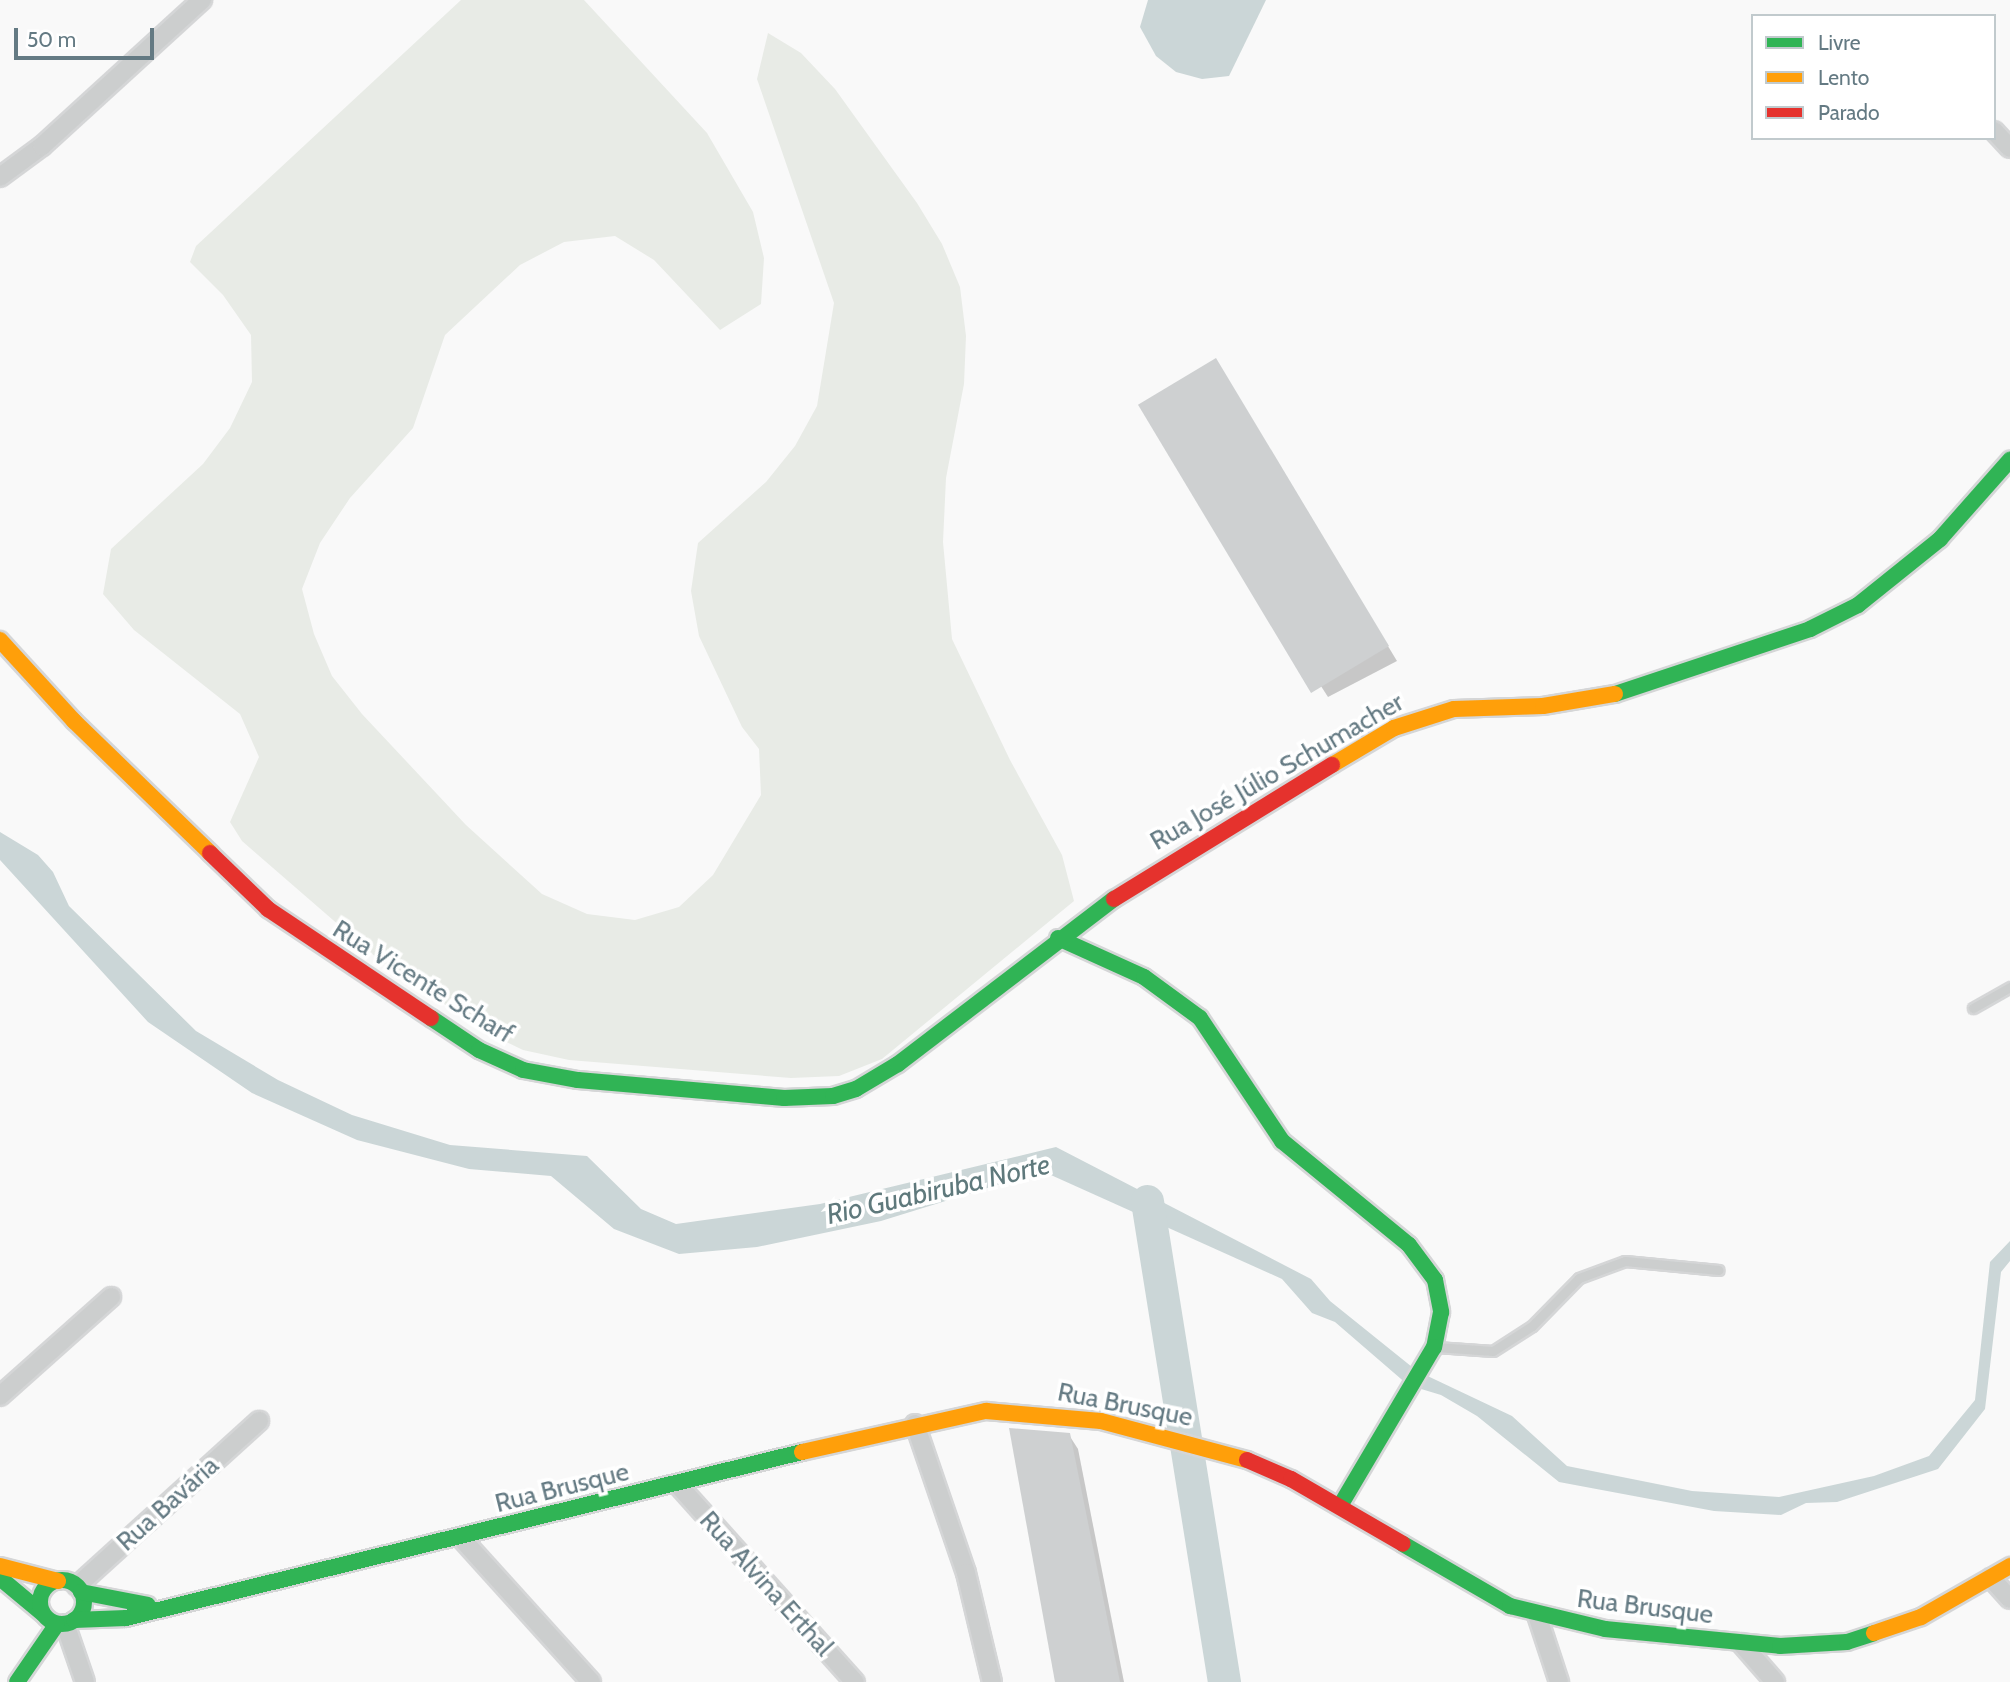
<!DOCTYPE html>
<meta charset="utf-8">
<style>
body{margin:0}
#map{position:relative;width:2010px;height:1682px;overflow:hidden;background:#f9f9f9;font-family:Cabin,sans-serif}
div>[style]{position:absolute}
.green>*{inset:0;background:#e8ebe6}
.water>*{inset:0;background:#cbd6d7}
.shadow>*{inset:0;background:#0003}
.river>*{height:33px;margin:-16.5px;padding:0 16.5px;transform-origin:16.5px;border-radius:16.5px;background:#cbd6d7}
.building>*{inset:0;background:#ced0d1;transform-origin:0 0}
.roads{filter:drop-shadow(2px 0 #d5d6d7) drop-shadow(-2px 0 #d5d6d7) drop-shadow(0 2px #d5d6d7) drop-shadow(0 -2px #d5d6d7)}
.lane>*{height:9px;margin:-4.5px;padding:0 4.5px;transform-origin:4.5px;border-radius:4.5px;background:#cccece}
.street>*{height:18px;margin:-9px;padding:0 9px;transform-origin:9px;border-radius:9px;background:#cccece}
.fast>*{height:16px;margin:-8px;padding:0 8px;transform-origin:8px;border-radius:8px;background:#30b455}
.fast>.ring{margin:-8px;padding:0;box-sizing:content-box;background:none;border:16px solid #30b455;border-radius:50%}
.slow>*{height:16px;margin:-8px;padding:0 8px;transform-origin:8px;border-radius:8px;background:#ff9f0a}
.jam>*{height:16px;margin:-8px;padding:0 8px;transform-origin:8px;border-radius:8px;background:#e5322d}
span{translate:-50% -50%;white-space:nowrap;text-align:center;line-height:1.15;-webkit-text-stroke:7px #fff;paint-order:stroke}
.street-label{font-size:26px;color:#647a83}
.water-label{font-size:28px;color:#5f797c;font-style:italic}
.legend{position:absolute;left:1751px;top:14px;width:245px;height:126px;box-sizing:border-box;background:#fff;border:2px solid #c1cacd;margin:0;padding:9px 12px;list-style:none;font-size:21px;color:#647a83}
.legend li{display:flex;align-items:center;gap:14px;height:35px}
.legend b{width:35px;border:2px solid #c1cacd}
.scale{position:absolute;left:14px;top:28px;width:140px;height:32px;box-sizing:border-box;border:4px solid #647a83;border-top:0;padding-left:9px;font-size:21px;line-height:24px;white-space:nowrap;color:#647a83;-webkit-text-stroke:5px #fff;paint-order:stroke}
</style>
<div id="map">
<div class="green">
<i style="clip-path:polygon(461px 0,584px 0,707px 133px,753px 212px,764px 258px,761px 304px,720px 330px,654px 260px,615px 236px,564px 242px,520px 265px,445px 335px,413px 428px,350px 498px,320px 543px,302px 589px,314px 634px,332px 676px,362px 714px,466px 825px,542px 894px,587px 914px,635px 920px,679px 907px,713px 875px,761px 795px,759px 749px,742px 727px,699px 636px,691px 591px,698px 543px,766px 482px,795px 446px,817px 406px,834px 303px,757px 79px,768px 33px,801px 53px,835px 89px,917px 203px,942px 244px,960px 287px,966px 336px,964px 384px,946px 478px,943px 542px,952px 639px,1010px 760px,1062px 855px,1074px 901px,882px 1059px,839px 1076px,791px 1078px,569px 1060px,523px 1050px,482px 1030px,378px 959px,242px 841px,230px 822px,259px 757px,240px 714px,134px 630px,103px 594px,111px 549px,203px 464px,230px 428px,252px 382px,251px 335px,223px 295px,190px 262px,196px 246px)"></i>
</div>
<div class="water">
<i style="clip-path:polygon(1148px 0,1266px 0,1229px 76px,1202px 79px,1176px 72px,1156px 56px,1140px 27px)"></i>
<i style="clip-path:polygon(0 832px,38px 855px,53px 872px,69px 906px,196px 1031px,278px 1080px,352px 1115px,450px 1145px,587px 1156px,641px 1209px,676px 1224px,820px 1204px,1056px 1147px,1311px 1279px,1330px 1301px,1417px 1371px,1512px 1416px,1567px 1466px,1692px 1491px,1779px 1497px,1874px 1476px,1929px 1456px,1975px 1400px,1990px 1262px,2010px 1241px,2010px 1261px,2001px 1272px,1985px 1409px,1938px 1469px,1837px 1502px,1806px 1503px,1781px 1515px,1714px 1511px,1559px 1482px,1477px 1416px,1441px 1395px,1408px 1385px,1335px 1322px,1312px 1313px,1282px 1279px,1042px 1171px,881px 1221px,757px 1247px,679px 1254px,614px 1229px,551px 1176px,469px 1169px,357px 1140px,252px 1093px,148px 1022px,0 860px)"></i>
</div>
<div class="shadow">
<i style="clip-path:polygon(1215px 360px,1397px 661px,1328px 697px,1148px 418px)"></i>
<i style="clip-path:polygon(1069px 1435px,1078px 1449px,1124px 1682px,1056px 1682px)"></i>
</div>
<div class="river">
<i style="left:1147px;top:1201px;width:487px;rotate:80.9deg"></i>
</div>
<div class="building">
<i style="left:1216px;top:358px;width:336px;height:91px;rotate:59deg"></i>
<i style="clip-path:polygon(1009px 1428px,1070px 1433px,1120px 1682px,1055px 1682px)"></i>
</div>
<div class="roads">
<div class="lane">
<i style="left:1973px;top:1008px;width:43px;rotate:-29.6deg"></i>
<i style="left:1436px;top:1347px;width:57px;rotate:4deg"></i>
<i style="left:1493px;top:1351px;width:46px;rotate:-32.7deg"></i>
<i style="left:1532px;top:1326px;width:67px;rotate:-45.6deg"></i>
<i style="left:1579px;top:1278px;width:49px;rotate:-20.3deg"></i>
<i style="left:1625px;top:1261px;width:94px;rotate:5.5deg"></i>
</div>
<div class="street">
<i style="left:1994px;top:131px;width:23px;rotate:47deg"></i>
<i style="left:0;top:177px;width:52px;rotate:-36.4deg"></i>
<i style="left:42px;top:146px;width:217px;rotate:-42.4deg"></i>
<i style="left:0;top:1396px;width:149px;rotate:-41.7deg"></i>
<i style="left:915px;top:1424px;width:157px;rotate:71.1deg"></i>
<i style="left:966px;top:1573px;width:112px;rotate:76.6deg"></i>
<i style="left:678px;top:1485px;width:265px;rotate:48.1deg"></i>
<i style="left:461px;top:1538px;width:194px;rotate:47.9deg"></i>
<i style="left:1991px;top:1578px;width:28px;rotate:48deg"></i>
<i style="left:77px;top:1586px;width:246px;rotate:-42.2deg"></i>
<i style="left:1537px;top:1615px;width:71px;rotate:71.8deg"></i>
<i style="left:65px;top:1624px;width:61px;rotate:71deg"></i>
<i style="left:1741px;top:1643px;width:52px;rotate:48.9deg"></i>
</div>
<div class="fast">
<i style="left:1615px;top:694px;width:206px;rotate:-18.4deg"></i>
<i style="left:1810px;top:629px;width:54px;rotate:-26.6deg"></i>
<i style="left:1858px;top:605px;width:105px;rotate:-38.8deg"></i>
<i style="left:1940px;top:539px;width:106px;rotate:-48.5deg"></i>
<i style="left:1058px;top:938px;width:94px;rotate:24.4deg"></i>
<i style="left:1144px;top:977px;width:69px;rotate:36.2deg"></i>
<i style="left:1200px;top:1018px;width:148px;rotate:56.3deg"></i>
<i style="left:1282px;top:1141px;width:164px;rotate:39.3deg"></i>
<i style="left:1409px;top:1245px;width:44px;rotate:53.4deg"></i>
<i style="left:1435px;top:1280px;width:33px;rotate:79deg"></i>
<i style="left:1441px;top:1312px;width:36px;rotate:101deg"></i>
<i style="left:1434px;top:1347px;width:185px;rotate:120.6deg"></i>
<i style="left:431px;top:1018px;width:58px;rotate:33.7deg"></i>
<i style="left:479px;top:1050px;width:48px;rotate:24.4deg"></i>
<i style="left:523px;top:1070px;width:56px;rotate:10.3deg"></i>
<i style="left:578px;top:1080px;width:207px;rotate:5deg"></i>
<i style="left:784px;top:1098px;width:49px;rotate:-2.3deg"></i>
<i style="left:833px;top:1096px;width:24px;rotate:-17deg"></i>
<i style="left:856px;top:1089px;width:49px;rotate:-30.8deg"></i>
<i style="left:898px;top:1064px;width:272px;rotate:-37.4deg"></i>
<i style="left:1403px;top:1544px;width:124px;rotate:30.1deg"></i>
<i style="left:1510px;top:1606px;width:98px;rotate:13.6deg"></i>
<i style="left:1605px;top:1629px;width:176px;rotate:5.5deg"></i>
<i style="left:1780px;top:1646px;width:67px;rotate:-3.4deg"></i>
<i style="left:1847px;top:1642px;width:28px;rotate:-18deg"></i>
<i style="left:0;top:1578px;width:56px;rotate:39.9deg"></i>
<i class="ring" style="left:40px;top:1580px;width:28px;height:28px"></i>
<i style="left:81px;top:1592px;width:68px;rotate:11deg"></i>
<i style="left:74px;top:1620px;width:52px;rotate:-2.2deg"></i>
<i style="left:126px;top:1618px;width:696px;rotate:-13.8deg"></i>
<i style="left:17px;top:1682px;width:70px;rotate:-55.4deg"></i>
</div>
<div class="slow">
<i style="left:0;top:640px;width:110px;rotate:47.6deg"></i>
<i style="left:74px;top:721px;width:190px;rotate:44.1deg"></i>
<i style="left:1332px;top:765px;width:72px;rotate:-30.8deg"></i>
<i style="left:1394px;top:728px;width:63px;rotate:-17.6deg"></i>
<i style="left:1454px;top:709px;width:89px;rotate:-1.9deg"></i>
<i style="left:1543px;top:706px;width:73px;rotate:-9.5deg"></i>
<i style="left:802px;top:1452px;width:189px;rotate:-12.6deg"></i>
<i style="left:986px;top:1411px;width:115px;rotate:5deg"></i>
<i style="left:1101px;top:1421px;width:151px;rotate:15deg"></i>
<i style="left:0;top:1566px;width:60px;rotate:14.5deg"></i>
<i style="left:1874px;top:1633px;width:50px;rotate:-18.8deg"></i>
<i style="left:1921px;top:1617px;width:103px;rotate:-29.8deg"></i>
</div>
<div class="jam">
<i style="left:210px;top:853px;width:81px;rotate:44deg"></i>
<i style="left:268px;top:909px;width:196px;rotate:33.8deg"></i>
<i style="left:1114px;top:899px;width:256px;rotate:-31.6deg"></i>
<i style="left:1247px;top:1460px;width:48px;rotate:23.4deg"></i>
<i style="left:1291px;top:1479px;width:129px;rotate:30.1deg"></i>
</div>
</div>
<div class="street-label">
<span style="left:1277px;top:772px;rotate:-30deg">Rua José Júlio Schumacher</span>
<span style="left:423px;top:982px;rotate:32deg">Rua Vicente Scharf</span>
<span style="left:1125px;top:1405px;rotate:11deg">Rua Brusque</span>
<span style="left:562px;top:1488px;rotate:-14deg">Rua Brusque</span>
<span style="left:168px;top:1504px;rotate:-42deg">Rua Bavária</span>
<span style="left:766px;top:1584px;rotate:48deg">Rua Alvina Erthal</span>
<span style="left:1645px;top:1607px;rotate:7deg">Rua Brusque</span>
</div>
<div class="water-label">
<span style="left:938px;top:1189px;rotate:-13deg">Rio Guabiruba Norte</span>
</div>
<ul class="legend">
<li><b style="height:9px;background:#30b455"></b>Livre</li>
<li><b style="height:9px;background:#ff9f0a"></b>Lento</li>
<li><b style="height:9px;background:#e5322d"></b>Parado</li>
</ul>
<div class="scale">50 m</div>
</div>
